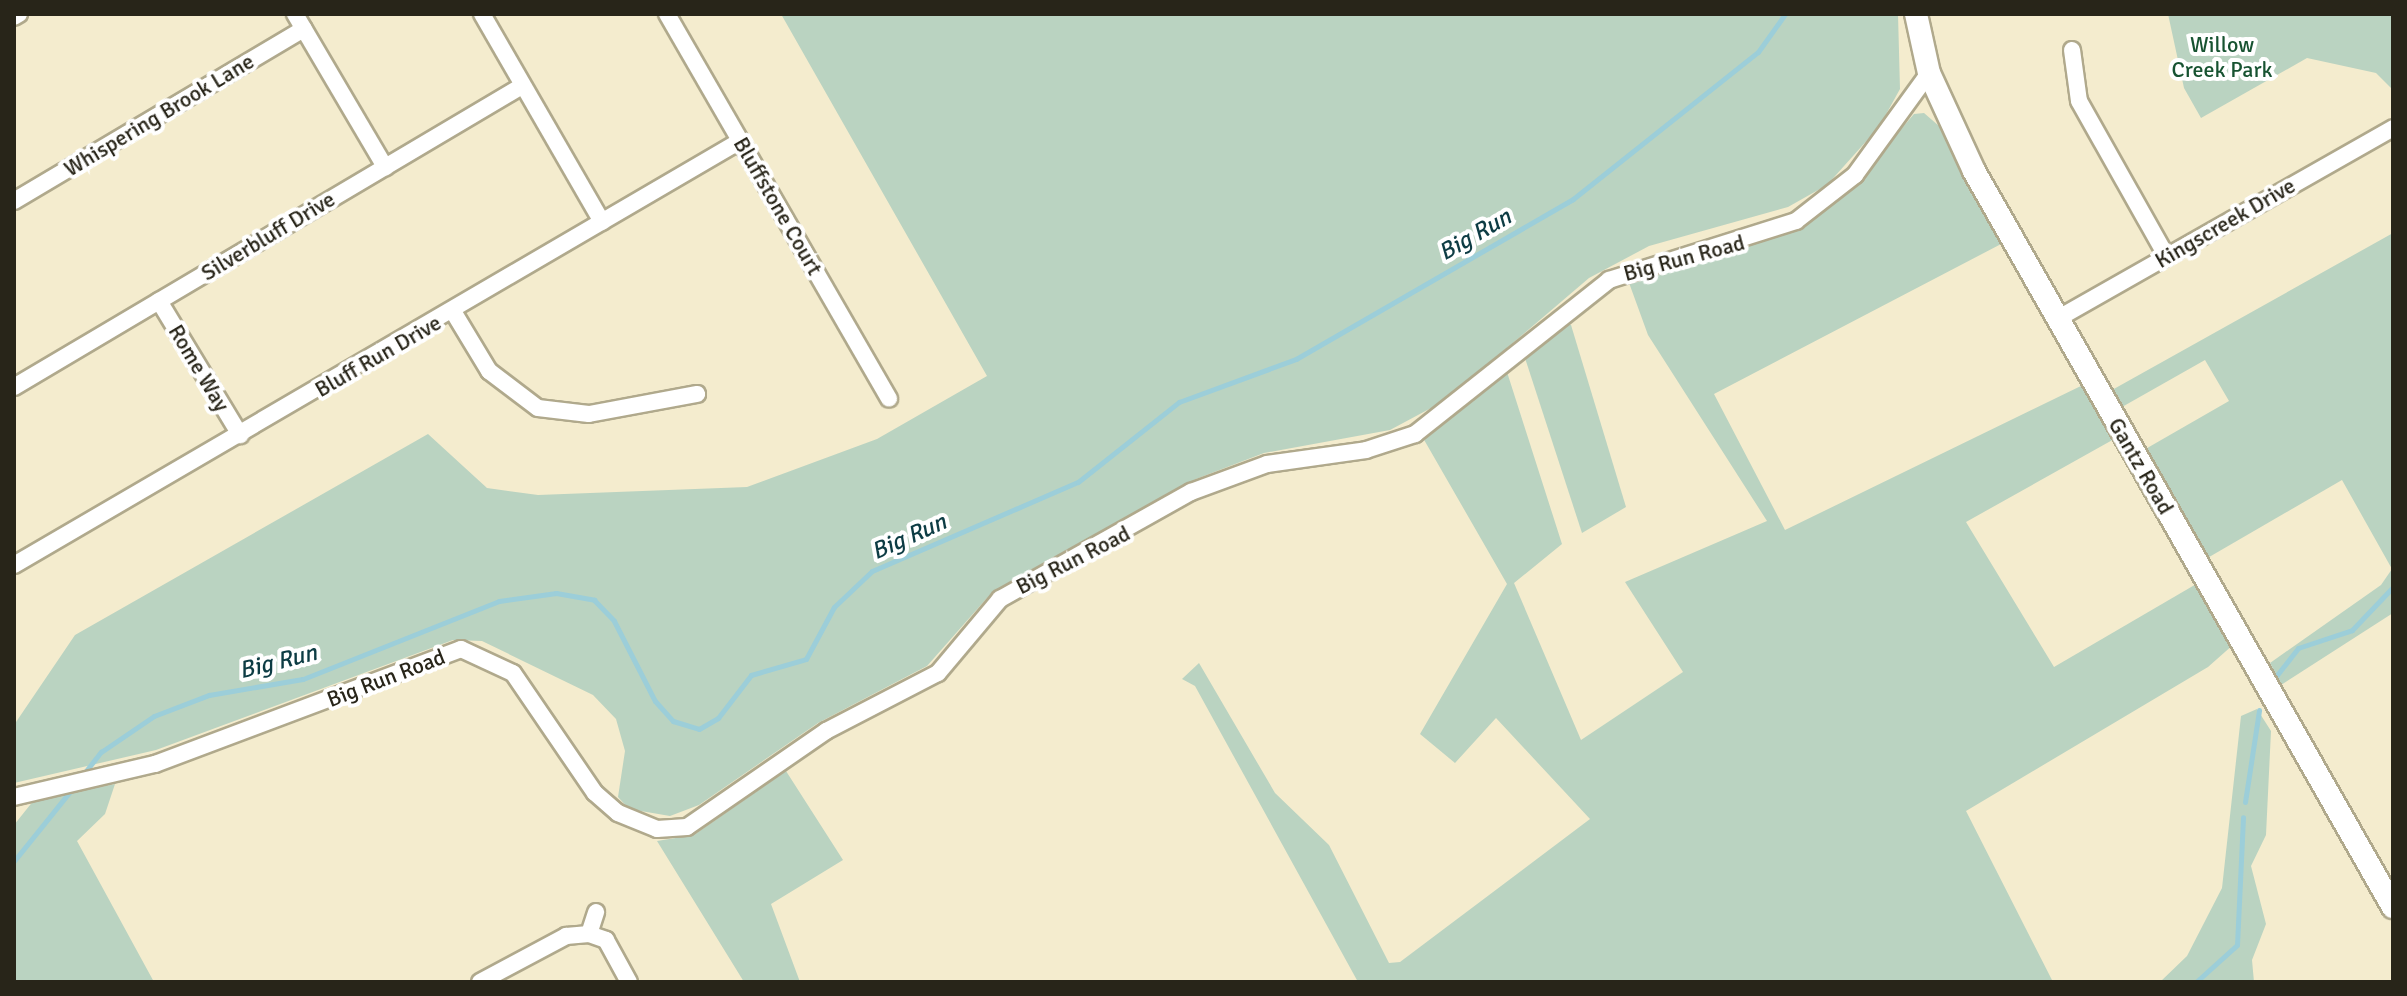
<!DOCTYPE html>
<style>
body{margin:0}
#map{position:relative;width:2407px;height:996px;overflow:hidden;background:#f4ecce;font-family:Signika,sans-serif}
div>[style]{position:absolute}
.green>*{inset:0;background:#bad3c1}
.stream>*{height:5px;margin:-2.5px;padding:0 2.5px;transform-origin:2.5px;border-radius:2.5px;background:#9cced9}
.roads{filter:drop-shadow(2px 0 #b0a98c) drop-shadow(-2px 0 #b0a98c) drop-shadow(0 2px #b0a98c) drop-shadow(0 -2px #b0a98c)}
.minor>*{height:16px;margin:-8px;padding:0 8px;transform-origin:8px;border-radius:8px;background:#fff}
.secondary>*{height:22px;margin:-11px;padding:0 11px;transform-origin:11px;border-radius:11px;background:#fff}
span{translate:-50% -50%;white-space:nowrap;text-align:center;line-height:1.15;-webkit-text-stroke:8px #fff;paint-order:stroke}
.park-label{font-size:22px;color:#175331}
.street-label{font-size:22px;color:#282519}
.water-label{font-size:24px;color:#0d3c44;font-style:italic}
.frame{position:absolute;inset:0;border:16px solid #282519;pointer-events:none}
</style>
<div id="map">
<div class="green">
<i style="clip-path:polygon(781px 14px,1898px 14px,1900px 89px,1879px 127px,1827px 185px,1788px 207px,1649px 246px,1589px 278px,1446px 400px,1390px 430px,1264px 453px,1196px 479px,987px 598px,927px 666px,818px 723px,699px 805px,670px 816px,629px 809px,618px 797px,625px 751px,616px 719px,593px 695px,482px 641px,453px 640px,156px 750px,14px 783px,14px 725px,75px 635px,428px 434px,487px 488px,538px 495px,747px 487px,877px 439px,987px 376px)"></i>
<i style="clip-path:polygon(2168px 14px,2393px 14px,2393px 90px,2376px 73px,2307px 58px,2201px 118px,2184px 88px)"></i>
<i style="clip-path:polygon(1924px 113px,1939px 126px,2003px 243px,1714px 394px,1785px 530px,2085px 384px,2116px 438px,1966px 522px,2054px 667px,2198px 583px,2234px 644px,2208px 667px,1966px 811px,2053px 982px,1358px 982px,1195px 686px,1182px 679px,1199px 663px,1275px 793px,1329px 845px,1389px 963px,1400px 962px,1590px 819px,1496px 718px,1455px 763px,1420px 734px,1507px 584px,1423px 438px,1507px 372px,1562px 544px,1514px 583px,1581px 740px,1683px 672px,1625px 582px,1767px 521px,1648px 335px,1628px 280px,1797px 223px,1852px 186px,1914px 114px)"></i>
<i style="clip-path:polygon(2393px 233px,2393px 613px,2281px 685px,2270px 663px,2381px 585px,2392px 569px,2342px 480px,2204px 560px,2142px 451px,2229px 401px,2205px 360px,2122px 407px,2112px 390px)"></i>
<i style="clip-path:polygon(1560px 325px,1571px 325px,1626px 507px,1582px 533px,1524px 355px)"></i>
<i style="clip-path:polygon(2257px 709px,2271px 731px,2266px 835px,2251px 866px,2266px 924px,2252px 960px,2254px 982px,2160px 982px,2187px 956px,2222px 888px,2241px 716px)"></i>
<i style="clip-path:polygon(786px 771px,843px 860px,771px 904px,800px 982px,744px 982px,657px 841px,694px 835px)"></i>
<i style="clip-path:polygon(115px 784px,105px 814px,77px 841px,154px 982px,14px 982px,14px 825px,34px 800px)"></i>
</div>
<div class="stream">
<i style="left:2277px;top:675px;width:34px;rotate:-52deg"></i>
<i style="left:2298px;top:648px;width:57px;rotate:-18.4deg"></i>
<i style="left:2352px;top:630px;width:59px;rotate:-46.4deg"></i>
<i style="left:82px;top:776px;width:31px;rotate:-52deg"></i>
<i style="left:101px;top:752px;width:64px;rotate:-34.2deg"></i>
<i style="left:154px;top:716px;width:59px;rotate:-20.9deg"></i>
<i style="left:209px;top:695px;width:95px;rotate:-9.7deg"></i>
<i style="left:303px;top:679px;width:211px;rotate:-21.7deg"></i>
<i style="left:499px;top:601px;width:58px;rotate:-8deg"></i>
<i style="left:556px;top:593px;width:39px;rotate:10deg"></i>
<i style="left:594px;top:600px;width:29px;rotate:46deg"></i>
<i style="left:614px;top:621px;width:90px;rotate:62.9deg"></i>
<i style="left:655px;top:701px;width:27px;rotate:48deg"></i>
<i style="left:673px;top:721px;width:27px;rotate:17deg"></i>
<i style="left:699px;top:729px;width:22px;rotate:-30deg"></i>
<i style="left:718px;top:718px;width:54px;rotate:-52.5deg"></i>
<i style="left:751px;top:675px;width:57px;rotate:-16.2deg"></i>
<i style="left:806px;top:659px;width:59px;rotate:-61.7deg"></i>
<i style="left:834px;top:607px;width:52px;rotate:-43.5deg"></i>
<i style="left:872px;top:571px;width:224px;rotate:-23.4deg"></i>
<i style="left:1078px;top:482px;width:129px;rotate:-38.4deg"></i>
<i style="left:1179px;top:402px;width:125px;rotate:-20.2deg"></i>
<i style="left:1296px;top:359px;width:320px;rotate:-30deg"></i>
<i style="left:1573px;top:199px;width:236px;rotate:-38.5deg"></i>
<i style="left:1758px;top:52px;width:47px;rotate:-54.6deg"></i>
<i style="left:2245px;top:802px;width:93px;rotate:-81.3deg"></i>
<i style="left:14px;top:861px;width:91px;rotate:-51.2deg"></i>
<i style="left:2196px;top:982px;width:55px;rotate:-42.1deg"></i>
<i style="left:2237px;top:945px;width:128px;rotate:-87.3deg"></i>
</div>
<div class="roads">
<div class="minor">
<i style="left:295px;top:14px;width:178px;rotate:59.5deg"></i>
<i style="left:482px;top:14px;width:240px;rotate:60deg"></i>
<i style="left:667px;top:14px;width:444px;rotate:60deg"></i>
<i style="left:14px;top:17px;width:6px;rotate:-31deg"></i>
<i style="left:2072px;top:50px;width:51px;rotate:82.2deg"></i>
<i style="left:2079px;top:101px;width:179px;rotate:60.6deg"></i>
<i style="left:14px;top:201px;width:337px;rotate:-30.7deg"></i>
<i style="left:159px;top:301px;width:157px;rotate:58.8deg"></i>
<i style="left:454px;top:313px;width:68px;rotate:58.9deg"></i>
<i style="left:489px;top:371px;width:61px;rotate:37.1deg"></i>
<i style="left:538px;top:408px;width:51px;rotate:6.7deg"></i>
<i style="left:589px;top:414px;width:110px;rotate:-10.5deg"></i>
<i style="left:2057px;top:319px;width:386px;rotate:-29.6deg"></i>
<i style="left:14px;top:387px;width:590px;rotate:-30.65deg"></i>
<i style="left:14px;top:565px;width:841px;rotate:-30.29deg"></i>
<i style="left:14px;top:797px;width:145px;rotate:-13.2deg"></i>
<i style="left:155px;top:764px;width:327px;rotate:-20.6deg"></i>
<i style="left:461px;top:649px;width:57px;rotate:24.8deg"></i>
<i style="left:513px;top:673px;width:145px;rotate:55.7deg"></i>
<i style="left:595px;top:793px;width:30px;rotate:41deg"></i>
<i style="left:618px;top:813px;width:42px;rotate:22.3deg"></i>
<i style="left:657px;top:829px;width:30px;rotate:-4deg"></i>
<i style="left:687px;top:827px;width:169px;rotate:-34.6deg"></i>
<i style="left:826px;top:731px;width:126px;rotate:-27.4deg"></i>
<i style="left:938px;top:673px;width:97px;rotate:-50deg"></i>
<i style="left:1000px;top:599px;width:219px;rotate:-29.3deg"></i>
<i style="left:1191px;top:492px;width:81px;rotate:-20.2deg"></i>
<i style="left:1267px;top:464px;width:100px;rotate:-8deg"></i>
<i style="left:1366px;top:450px;width:52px;rotate:-18.1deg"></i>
<i style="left:1415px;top:434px;width:248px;rotate:-38.4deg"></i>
<i style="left:1609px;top:280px;width:196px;rotate:-17.5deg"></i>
<i style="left:1796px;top:221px;width:75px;rotate:-37.9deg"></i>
<i style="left:1855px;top:175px;width:126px;rotate:-54deg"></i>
<i style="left:589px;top:934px;width:23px;rotate:-72deg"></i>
<i style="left:480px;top:982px;width:98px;rotate:-28.1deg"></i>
<i style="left:566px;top:936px;width:23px;rotate:-5deg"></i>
<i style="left:589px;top:934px;width:18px;rotate:19deg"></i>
<i style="left:606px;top:940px;width:48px;rotate:61.3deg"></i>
</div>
<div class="secondary">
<i style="left:1916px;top:14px;width:60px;rotate:77.6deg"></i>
<i style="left:1929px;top:73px;width:108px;rotate:65.3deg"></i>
<i style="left:1974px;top:171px;width:847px;rotate:60.35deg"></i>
</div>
</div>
<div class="park-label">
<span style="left:2222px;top:57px">Willow<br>Creek Park</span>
</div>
<div class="street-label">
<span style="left:159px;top:115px;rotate:-31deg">Whispering Brook Lane</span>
<span style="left:778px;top:206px;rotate:60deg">Bluffstone Court</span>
<span style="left:2225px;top:223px;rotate:-30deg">Kingscreek Drive</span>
<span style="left:268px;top:236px;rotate:-31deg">Silverbluff Drive</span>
<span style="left:1684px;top:258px;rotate:-15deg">Big Run Road</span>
<span style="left:378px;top:356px;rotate:-30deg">Bluff Run Drive</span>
<span style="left:199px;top:368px;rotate:59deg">Rome Way</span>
<span style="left:2141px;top:466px;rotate:60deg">Gantz Road</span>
<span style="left:1073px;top:560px;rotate:-27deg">Big Run Road</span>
<span style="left:386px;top:678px;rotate:-21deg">Big Run Road</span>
</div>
<div class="water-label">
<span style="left:1475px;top:235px;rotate:-30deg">Big Run</span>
<span style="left:909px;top:537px;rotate:-24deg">Big Run</span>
<span style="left:278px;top:662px;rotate:-14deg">Big Run</span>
</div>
<div class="frame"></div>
</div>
